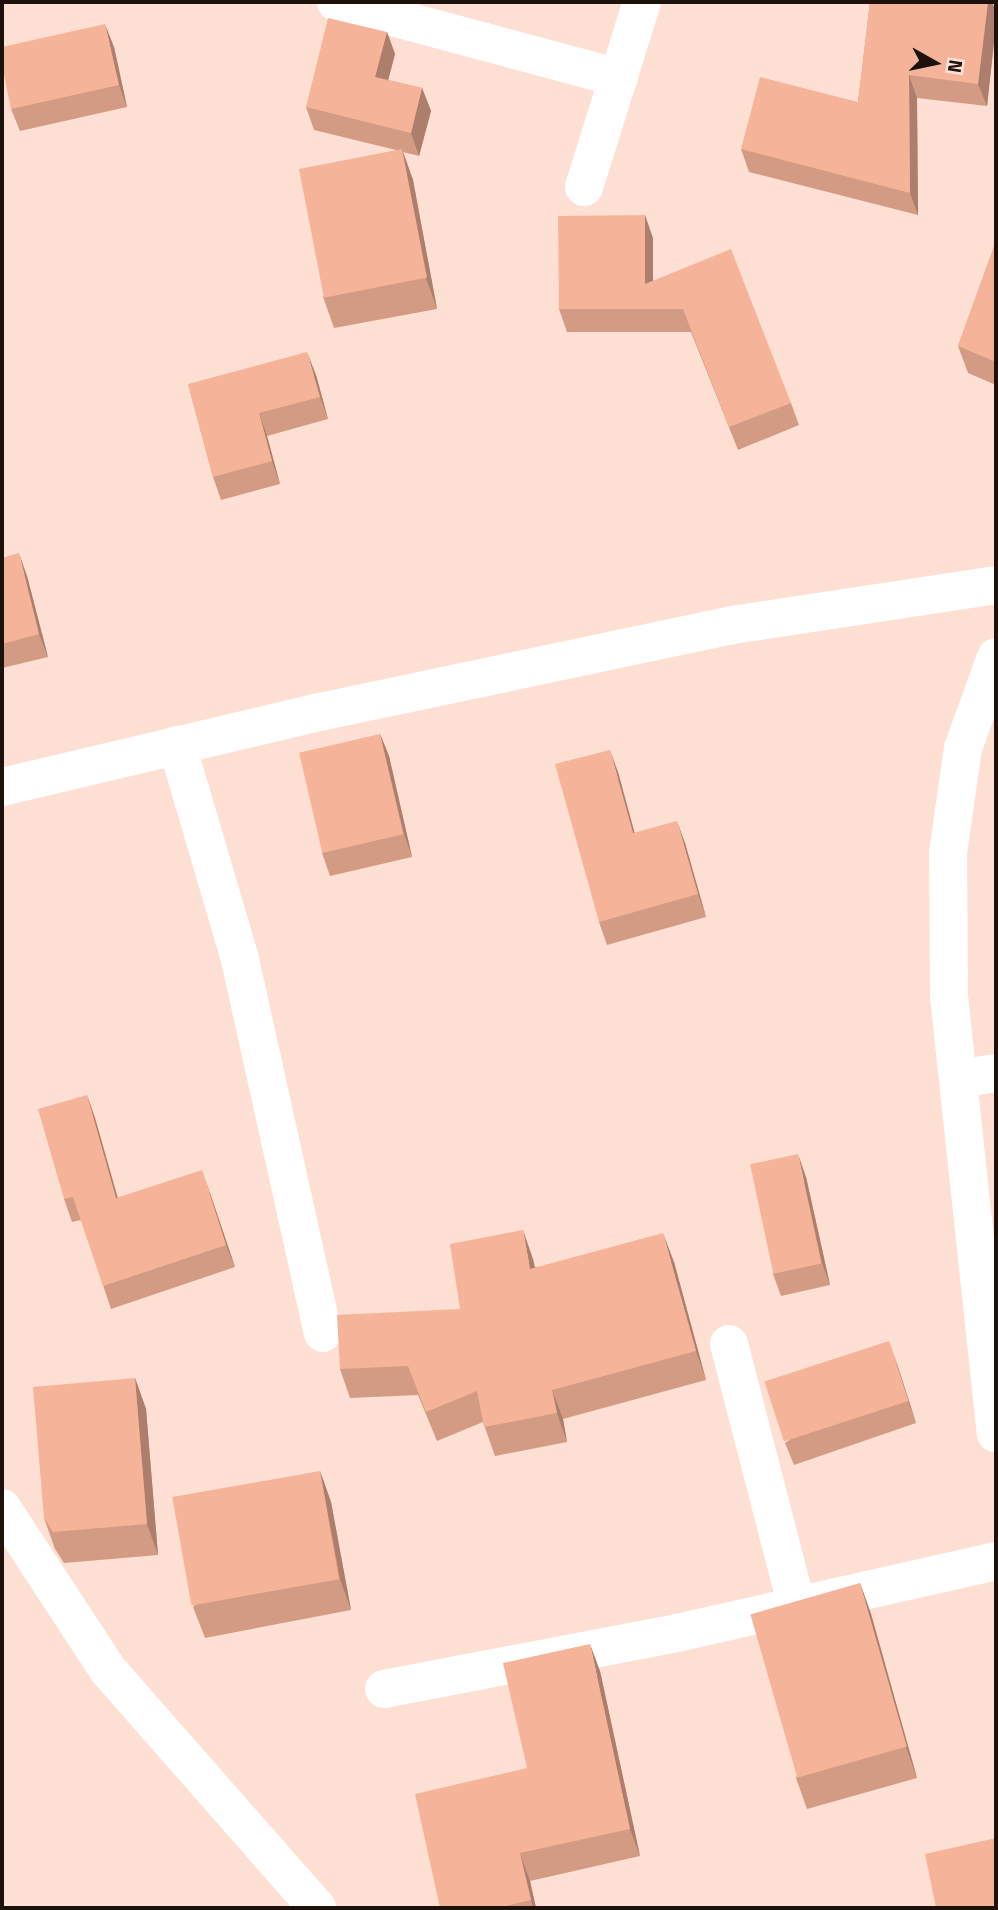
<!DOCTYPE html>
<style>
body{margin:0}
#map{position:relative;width:998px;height:1910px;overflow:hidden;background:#fedfd3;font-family:"Titillium Web",sans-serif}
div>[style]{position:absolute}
.minor>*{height:38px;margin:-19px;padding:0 19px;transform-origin:19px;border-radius:19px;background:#fff}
.wall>*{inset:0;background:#d39b84}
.shaded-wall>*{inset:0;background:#ac7e6b}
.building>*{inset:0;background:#f5b499;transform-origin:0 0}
span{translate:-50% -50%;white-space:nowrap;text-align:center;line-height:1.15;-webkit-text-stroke:5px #fedfd3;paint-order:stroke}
.frame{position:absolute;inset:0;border:4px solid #1d110c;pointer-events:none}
.north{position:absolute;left:900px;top:28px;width:70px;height:70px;-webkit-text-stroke:5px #fedfd3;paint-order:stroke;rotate:99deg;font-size:19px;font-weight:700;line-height:28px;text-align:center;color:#1d110c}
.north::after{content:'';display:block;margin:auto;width:24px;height:32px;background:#1d110c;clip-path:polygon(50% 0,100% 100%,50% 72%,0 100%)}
</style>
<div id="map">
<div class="minor">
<i style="left:336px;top:2px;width:293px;rotate:15deg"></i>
<i style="left:584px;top:187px;width:194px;rotate:-72.6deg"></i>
<i style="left:996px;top:657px;width:97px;rotate:109.9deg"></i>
<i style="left:963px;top:748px;width:106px;rotate:98.1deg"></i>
<i style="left:948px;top:853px;width:143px;rotate:89.6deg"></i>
<i style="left:949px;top:996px;width:440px;rotate:83.9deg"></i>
<i style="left:177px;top:745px;width:219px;rotate:73.6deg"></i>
<i style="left:239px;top:955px;width:387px;rotate:77.5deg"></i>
<i style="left:2px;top:787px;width:327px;rotate:-13.3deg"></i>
<i style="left:320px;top:712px;width:421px;rotate:-11.9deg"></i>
<i style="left:732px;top:625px;width:267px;rotate:-8.6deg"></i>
<i style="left:958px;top:1079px;width:38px;rotate:-9deg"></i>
<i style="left:729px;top:1344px;width:272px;rotate:75.5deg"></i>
<i style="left:2px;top:1508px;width:194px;rotate:56.8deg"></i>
<i style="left:108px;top:1670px;width:317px;rotate:48.7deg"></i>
<i style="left:384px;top:1689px;width:298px;rotate:-10.8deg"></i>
<i style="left:677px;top:1633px;width:327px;rotate:-12.7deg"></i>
</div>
<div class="wall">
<i style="clip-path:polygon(870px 2px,992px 2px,996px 12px,996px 24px,987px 106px,917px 98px,918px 215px,749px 172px,741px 149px,858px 102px)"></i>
<i style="clip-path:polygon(387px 32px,395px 54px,388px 80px,422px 88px,431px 111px,419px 156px,403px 152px,413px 180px,437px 309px,334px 328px,323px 297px,396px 150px,314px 130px,306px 107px)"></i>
<i style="clip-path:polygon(114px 47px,127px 107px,20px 131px,11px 109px)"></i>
<i style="clip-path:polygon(653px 238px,653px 280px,791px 403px,799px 425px,738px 450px,691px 332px,567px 332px,559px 309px)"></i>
<i style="clip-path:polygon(996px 241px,996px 385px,968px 373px,958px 346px)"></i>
<i style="clip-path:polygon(316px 375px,328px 419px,267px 436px,280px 484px,221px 500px,213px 477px,188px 384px)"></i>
<i style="clip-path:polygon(2px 558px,27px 576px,48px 657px,2px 668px)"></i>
<i style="clip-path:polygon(380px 734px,389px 756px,412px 857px,330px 876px,322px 853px)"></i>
<i style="clip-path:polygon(618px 772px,634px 833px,685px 843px,706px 917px,607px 945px,599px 922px)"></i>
<i style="clip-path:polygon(87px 1095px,95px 1118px,118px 1198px,210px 1193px,235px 1267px,111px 1309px,81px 1220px,72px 1222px,64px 1199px)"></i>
<i style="clip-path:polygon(806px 1177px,830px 1285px,781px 1296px,773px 1274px)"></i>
<i style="clip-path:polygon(533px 1259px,535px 1267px,674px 1262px,706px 1380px,563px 1419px,567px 1442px,495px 1456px,483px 1422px,437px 1441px,418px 1395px,350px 1398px,340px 1369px,460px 1309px)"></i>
<i style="clip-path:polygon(897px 1364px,916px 1423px,794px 1465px,785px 1443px)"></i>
<i style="clip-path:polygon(135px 1378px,146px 1409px,158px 1555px,64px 1563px,55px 1549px,44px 1518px)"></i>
<i style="clip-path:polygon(320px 1471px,331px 1502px,351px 1610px,205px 1638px,193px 1607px)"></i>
<i style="clip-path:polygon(860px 1583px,871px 1614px,917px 1778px,807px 1809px,796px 1778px)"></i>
<i style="clip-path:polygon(600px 1671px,640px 1856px,530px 1881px,536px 1908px,440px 1908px,527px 1768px)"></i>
</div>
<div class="shaded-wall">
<i style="clip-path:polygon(988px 2px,992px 2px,996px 12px,996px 24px,987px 106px,978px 84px)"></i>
<i style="clip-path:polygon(105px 24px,114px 47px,127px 107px,119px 85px)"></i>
<i style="clip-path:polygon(387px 32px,395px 54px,383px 100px,375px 77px)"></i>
<i style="clip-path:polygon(909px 75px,917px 98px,918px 215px,910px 193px)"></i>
<i style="clip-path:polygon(422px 88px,431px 111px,419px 156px,411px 133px)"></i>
<i style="clip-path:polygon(402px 149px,413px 180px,437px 309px,426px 278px)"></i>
<i style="clip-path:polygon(645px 215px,653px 238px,653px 306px,645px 284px)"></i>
<i style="clip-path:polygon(307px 352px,316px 375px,328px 419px,320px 397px)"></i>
<i style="clip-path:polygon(259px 413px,267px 436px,280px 484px,272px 461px)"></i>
<i style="clip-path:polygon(19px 553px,27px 576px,48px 657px,39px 634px)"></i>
<i style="clip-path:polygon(380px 734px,389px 756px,412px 857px,404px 834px)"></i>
<i style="clip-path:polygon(610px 750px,618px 772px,641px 856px,633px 833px)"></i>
<i style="clip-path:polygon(677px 821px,685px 843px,706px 917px,698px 894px)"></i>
<i style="clip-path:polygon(87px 1095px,95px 1118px,124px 1221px,116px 1198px)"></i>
<i style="clip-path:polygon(798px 1154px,806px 1177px,830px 1285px,822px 1263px)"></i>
<i style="clip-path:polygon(202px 1170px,210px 1193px,235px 1267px,226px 1245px)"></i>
<i style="clip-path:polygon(523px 1230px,533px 1259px,541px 1298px,530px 1269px)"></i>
<i style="clip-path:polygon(663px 1233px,674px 1262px,706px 1380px,696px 1351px)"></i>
<i style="clip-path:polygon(889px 1341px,897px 1364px,916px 1423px,908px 1401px)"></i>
<i style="clip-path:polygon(135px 1378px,146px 1409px,158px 1555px,147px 1524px)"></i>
<i style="clip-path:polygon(552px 1390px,563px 1419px,567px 1442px,557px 1413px)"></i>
<i style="clip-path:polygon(320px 1471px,331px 1502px,351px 1610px,340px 1579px)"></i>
<i style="clip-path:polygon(860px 1583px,871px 1614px,917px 1778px,906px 1747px)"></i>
<i style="clip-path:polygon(590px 1644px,600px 1671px,640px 1856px,630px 1829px)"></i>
<i style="clip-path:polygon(520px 1853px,530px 1881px,536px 1908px,533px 1908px,531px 1900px)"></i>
</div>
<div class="building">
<i style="clip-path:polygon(870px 2px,988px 2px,978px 84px,909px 75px,910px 193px,741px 149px,760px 77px,858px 102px)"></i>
<i style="clip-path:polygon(328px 18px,387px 32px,375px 77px,422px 88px,411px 133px,306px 107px)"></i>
<i style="clip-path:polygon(105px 24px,119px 85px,11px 109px,2px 65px,2px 47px)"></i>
<i style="left:402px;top:149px;width:131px;height:105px;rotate:79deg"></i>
<i style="clip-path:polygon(645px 215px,645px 284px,731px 249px,791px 403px,729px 427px,683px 309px,559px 309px,558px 216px)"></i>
<i style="clip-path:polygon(996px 241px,996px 362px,958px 346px)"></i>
<i style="clip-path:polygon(307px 352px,320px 397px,259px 413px,272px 461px,213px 477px,188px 384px)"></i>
<i style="clip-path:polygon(19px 553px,39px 634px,2px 644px,2px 558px)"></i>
<i style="left:380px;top:734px;width:103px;height:83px;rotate:77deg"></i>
<i style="clip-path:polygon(610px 750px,633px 833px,677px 821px,698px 894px,599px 922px,555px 764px)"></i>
<i style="clip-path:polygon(87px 1095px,116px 1198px,202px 1170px,226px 1245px,103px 1286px,73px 1197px,64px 1199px,38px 1109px)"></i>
<i style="left:798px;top:1154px;width:112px;height:49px;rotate:78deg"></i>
<i style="clip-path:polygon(523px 1230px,530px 1269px,663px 1233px,696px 1351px,552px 1390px,557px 1413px,484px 1427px,477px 1391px,426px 1412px,408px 1366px,340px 1369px,337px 1315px,460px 1309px,450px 1244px)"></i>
<i style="left:889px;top:1341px;width:63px;height:131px;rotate:72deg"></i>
<i style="clip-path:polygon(135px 1378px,147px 1524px,53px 1532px,44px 1518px,33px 1387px)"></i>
<i style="left:320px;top:1471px;width:110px;height:150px;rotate:80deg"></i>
<i style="left:860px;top:1583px;width:170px;height:114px;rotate:74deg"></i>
<i style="clip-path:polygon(590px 1644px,630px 1829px,520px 1853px,531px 1900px,497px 1908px,440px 1908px,415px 1794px,527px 1768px,503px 1663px)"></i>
<i style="clip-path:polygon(996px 1838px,996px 1908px,936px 1908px,925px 1854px)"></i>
</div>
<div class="frame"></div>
<div class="north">N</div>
</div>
